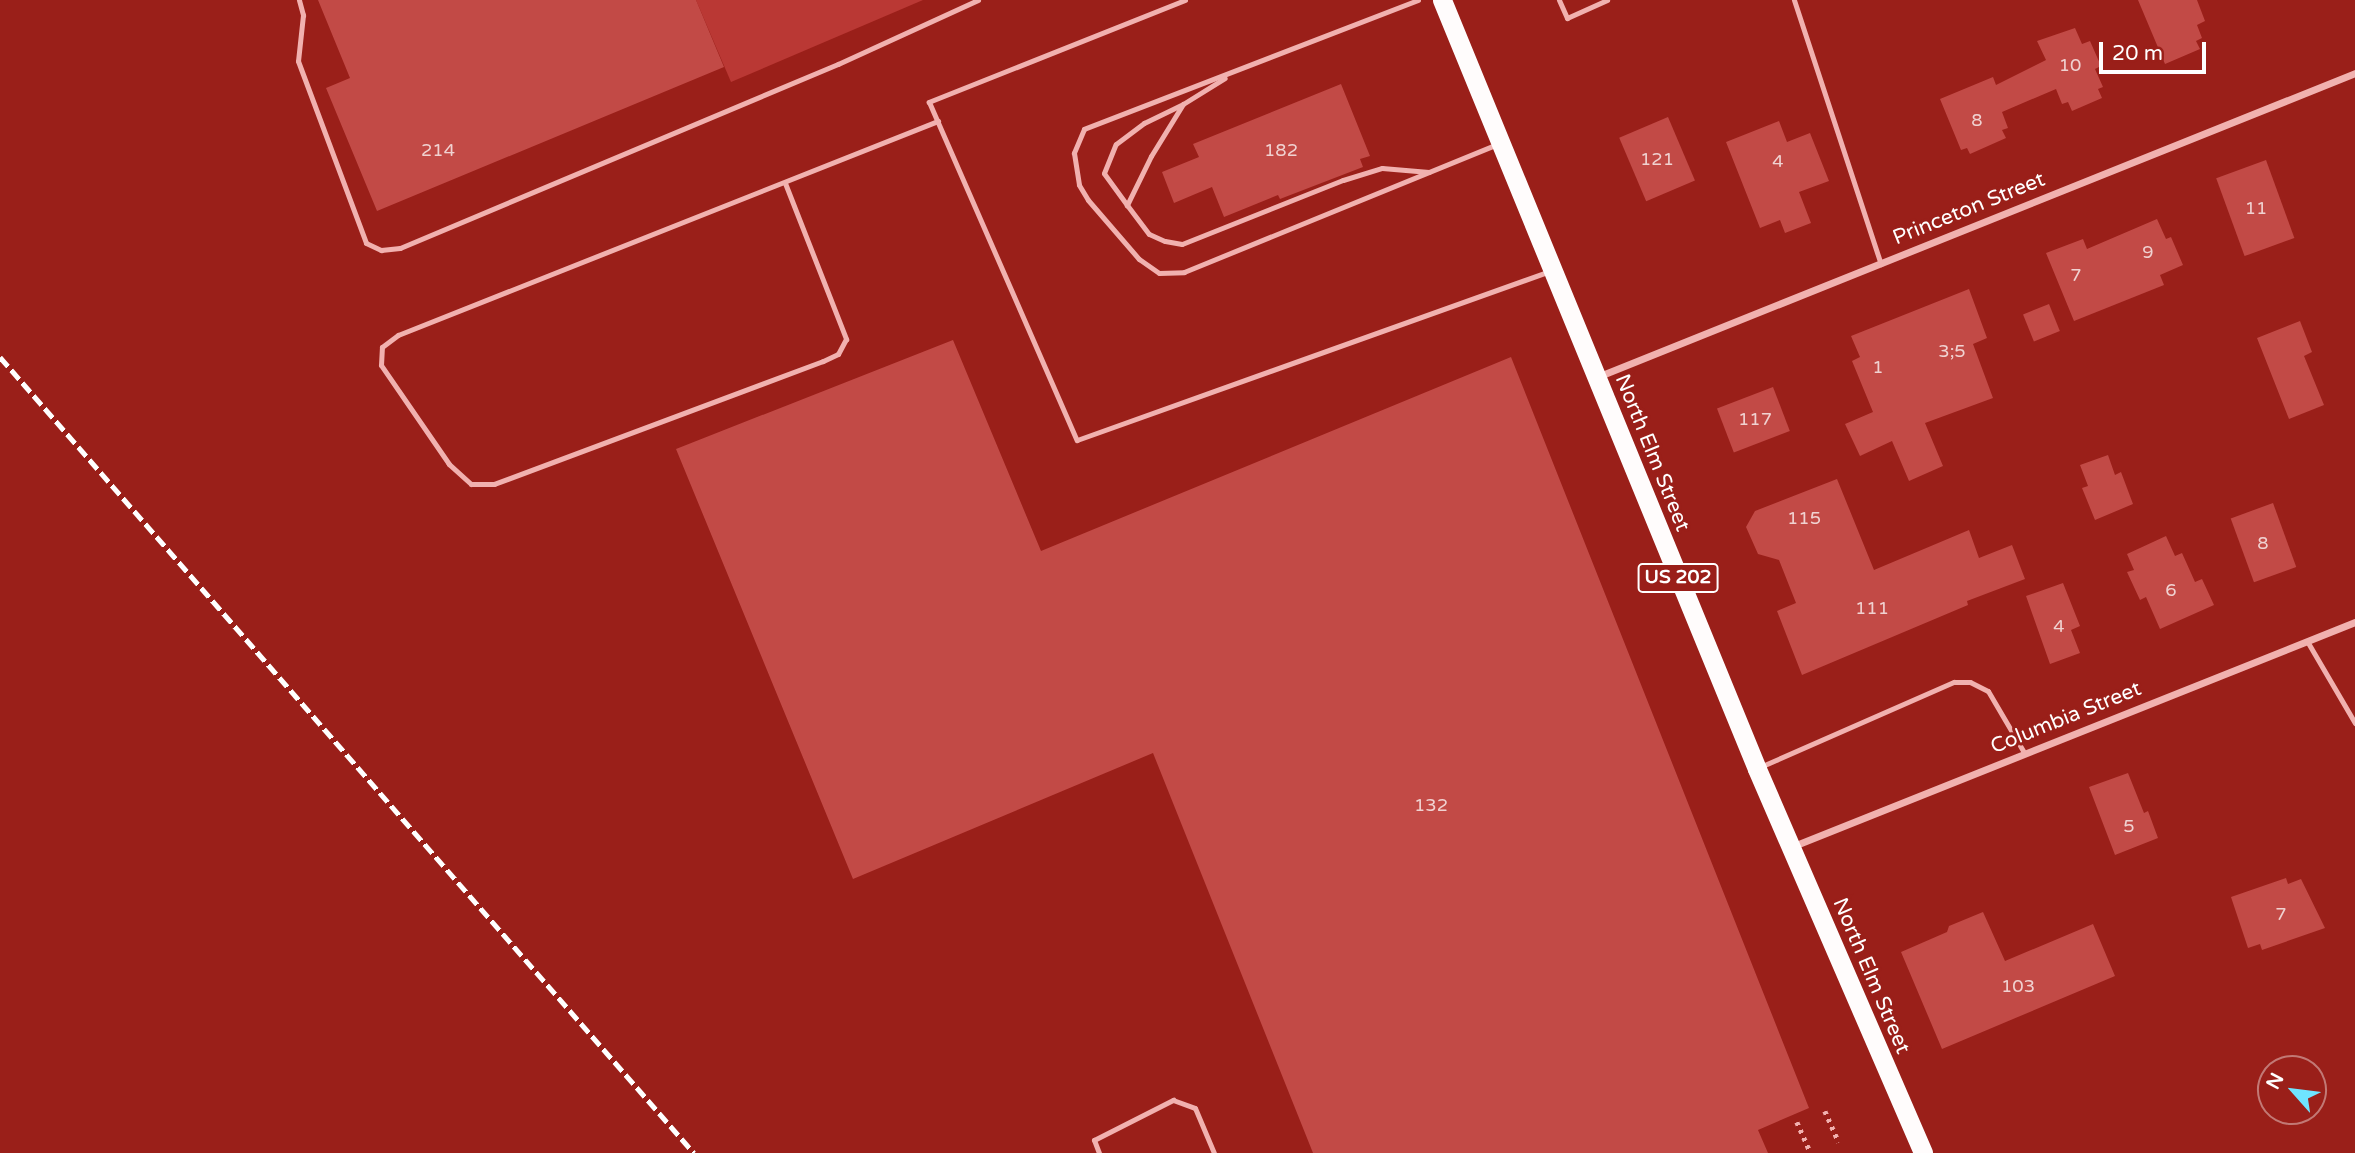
<!DOCTYPE html>
<style>
body{margin:0}
#map{position:relative;width:2355px;height:1153px;overflow:hidden;background:#9a1f19;font-family:"Varela Round",sans-serif}
div>[style]{position:absolute}
.green>*{inset:0;background:#ba3834}
.building>*{inset:0;background:#c24a46;transform-origin:0 0}
.path>*{height:4.5px;margin-top:-2.25px;transform-origin:0;background:repeating-linear-gradient(90deg,#f1b1af 0 3.5px,transparent 0 8.5px)}
.service>*{height:5px;margin:-2.5px;padding:0 2.5px;transform-origin:2.5px;border-radius:2.5px;background:#f1b1af}
.minor>*{height:7px;margin:-3.5px;padding:0 3.5px;transform-origin:3.5px;border-radius:3.5px;background:#f1b1af}
.trunk>*{height:19px;margin:-9.5px;padding:0 9.5px;transform-origin:9.5px;border-radius:9.5px;background:#fffcfc}
.rail>*{height:5px;margin-top:-2.5px;transform-origin:0;background:repeating-linear-gradient(90deg,#fff 0 12px,transparent 0 17px)}
span{translate:-50% -50%;white-space:nowrap;text-align:center;line-height:1.15;-webkit-text-stroke:6px #9a1f19;paint-order:stroke}
.number-label{font-size:18px;color:#f0d2d1}
.number-label span{-webkit-text-stroke-width:0}
.shield-label span{padding:2px 5px;background:#9a1f19;border:2px solid;border-radius:5px;-webkit-text-stroke-width:0}
.shield-label{font-size:19px;color:#fff;font-weight:700}
.street-label{font-size:21px;color:#fff}
.north{position:absolute;left:2257px;top:1055px;width:70px;height:70px;box-sizing:border-box;background:#9a1f19;border:2px solid #c27975;border-radius:50%;rotate:298deg;font-size:19px;font-weight:700;line-height:28px;text-align:center;color:#fff}
.north::after{content:'';display:block;margin:auto;width:24px;height:32px;background:#6fe4ff;clip-path:polygon(50% 0,100% 100%,50% 72%,0 100%)}
.scale{position:absolute;left:2099px;top:42px;width:107px;height:32px;box-sizing:border-box;border:4px solid #fff;border-top:0;padding-left:9px;font-size:21px;line-height:24px;white-space:nowrap;color:#fff;-webkit-text-stroke:5px #9a1f19;paint-order:stroke}
</style>
<div id="map">
<div class="green">
<i style="clip-path:polygon(696px 0,923px 0,731px 82px)"></i>
</div>
<div class="building">
<i style="clip-path:polygon(318px 0,696px 0,724px 67px,377px 211px,326px 88px,350px 78px)"></i>
<i style="clip-path:polygon(2138px 0,2197px 0,2205px 21px,2197px 25px,2202px 38px,2196px 41px,2200px 49px,2165px 64px)"></i>
<i style="clip-path:polygon(2075px 28px,2082px 44px,2090px 41px,2101px 66px,2095px 69px,2103px 87px,2098px 89px,2102px 98px,2072px 111px,2068px 102px,2062px 104px,2056px 89px,2002px 112px,2008px 128px,2002px 130px,2006px 138px,1970px 154px,1967px 148px,1961px 150px,1940px 99px,1993px 77px,1996px 85px,2046px 60px,2037px 41px)"></i>
<i style="clip-path:polygon(1341px 84px,1370px 156px,1360px 159px,1363px 167px,1280px 199px,1278px 195px,1224px 217px,1212px 187px,1174px 203px,1162px 172px,1199px 157px,1193px 144px)"></i>
<i style="left:1668px;top:117px;width:69px;height:53px;rotate:67deg"></i>
<i style="clip-path:polygon(1779px 121px,1787px 142px,1810px 133px,1829px 181px,1799px 192px,1811px 223px,1785px 233px,1780px 220px,1760px 228px,1726px 142px)"></i>
<i style="left:2266px;top:160px;width:83px;height:53px;rotate:70deg"></i>
<i style="clip-path:polygon(2157px 219px,2166px 239px,2171px 237px,2183px 265px,2160px 275px,2164px 285px,2074px 321px,2046px 253px,2083px 239px,2087px 249px)"></i>
<i style="clip-path:polygon(1969px 289px,1987px 338px,1973px 344px,1993px 398px,1925px 423px,1943px 466px,1909px 481px,1892px 441px,1860px 456px,1845px 424px,1873px 412px,1852px 361px,1860px 357px,1851px 336px)"></i>
<i style="left:2049px;top:304px;width:29px;height:28px;rotate:68deg"></i>
<i style="clip-path:polygon(2300px 321px,2312px 352px,2304px 356px,2324px 405px,2289px 419px,2257px 338px)"></i>
<i style="clip-path:polygon(953px 340px,1041px 551px,1511px 357px,1809px 1108px,1758px 1130px,1768px 1153px,1313px 1153px,1153px 753px,853px 879px,676px 449px)"></i>
<i style="left:1773px;top:387px;width:47px;height:60px;rotate:69deg"></i>
<i style="clip-path:polygon(2108px 455px,2115px 475px,2121px 472px,2133px 504px,2095px 520px,2082px 488px,2088px 486px,2080px 465px)"></i>
<i style="clip-path:polygon(1837px 479px,1874px 570px,1969px 530px,1979px 558px,2012px 545px,2025px 579px,1967px 601px,1968px 605px,1802px 675px,1777px 611px,1796px 603px,1779px 560px,1758px 554px,1746px 527px,1755px 511px)"></i>
<i style="left:2273px;top:503px;width:68px;height:45px;rotate:70deg"></i>
<i style="clip-path:polygon(2166px 536px,2175px 556px,2182px 553px,2195px 582px,2202px 579px,2214px 605px,2160px 629px,2146px 597px,2140px 600px,2127px 572px,2134px 570px,2127px 554px)"></i>
<i style="clip-path:polygon(2063px 583px,2080px 626px,2071px 630px,2080px 653px,2050px 664px,2026px 596px)"></i>
<i style="clip-path:polygon(2128px 773px,2144px 813px,2148px 811px,2158px 838px,2115px 855px,2089px 787px)"></i>
<i style="clip-path:polygon(2286px 878px,2288px 884px,2301px 879px,2325px 928px,2262px 950px,2260px 944px,2248px 948px,2231px 897px)"></i>
<i style="clip-path:polygon(1983px 912px,2005px 961px,2093px 924px,2115px 976px,1942px 1049px,1901px 952px,1947px 932px,1949px 926px)"></i>
</div>
<div class="path">
<i style="left:1825px;top:1111px;width:34px;rotate:66deg"></i>
<i style="left:1797px;top:1122px;width:34px;rotate:66deg"></i>
</div>
<div class="service">
<i style="left:299px;top:0;width:16px;rotate:75deg"></i>
<i style="left:303px;top:15px;width:46px;rotate:96.2deg"></i>
<i style="left:298px;top:61px;width:194px;rotate:69.5deg"></i>
<i style="left:366px;top:243px;width:17px;rotate:25deg"></i>
<i style="left:381px;top:250px;width:19px;rotate:-6deg"></i>
<i style="left:400px;top:248px;width:475px;rotate:-22.8deg"></i>
<i style="left:838px;top:64px;width:154px;rotate:-24.6deg"></i>
<i style="left:1185px;top:0;width:276px;rotate:158.3deg"></i>
<i style="left:929px;top:102px;width:369px;rotate:66.4deg"></i>
<i style="left:1077px;top:440px;width:502px;rotate:-19.66deg"></i>
<i style="left:1418px;top:0;width:358px;rotate:158.9deg"></i>
<i style="left:1084px;top:129px;width:26px;rotate:113deg"></i>
<i style="left:1074px;top:153px;width:32px;rotate:81deg"></i>
<i style="left:1079px;top:185px;width:17px;rotate:59deg"></i>
<i style="left:1088px;top:200px;width:78px;rotate:49.2deg"></i>
<i style="left:1139px;top:259px;width:24px;rotate:35deg"></i>
<i style="left:1159px;top:273px;width:25px;rotate:-2deg"></i>
<i style="left:1184px;top:272px;width:339px;rotate:-22.2deg"></i>
<i style="left:1559px;top:0;width:20px;rotate:66deg"></i>
<i style="left:1567px;top:18px;width:44px;rotate:-24.2deg"></i>
<i style="left:1794px;top:0;width:278px;rotate:71.8deg"></i>
<i style="left:1183px;top:104px;width:61px;rotate:121.6deg"></i>
<i style="left:1151px;top:156px;width:55px;rotate:116.1deg"></i>
<i style="left:1127px;top:205px;width:36px;rotate:53deg"></i>
<i style="left:1149px;top:234px;width:17px;rotate:24deg"></i>
<i style="left:1165px;top:241px;width:17px;rotate:10deg"></i>
<i style="left:1182px;top:244px;width:173px;rotate:-21.7deg"></i>
<i style="left:1343px;top:180px;width:41px;rotate:-17.1deg"></i>
<i style="left:1382px;top:168px;width:47px;rotate:4.9deg"></i>
<i style="left:785px;top:183px;width:168px;rotate:68.6deg"></i>
<i style="left:846px;top:339px;width:17px;rotate:118deg"></i>
<i style="left:838px;top:354px;width:17px;rotate:155deg"></i>
<i style="left:823px;top:361px;width:351px;rotate:159.5deg"></i>
<i style="left:494px;top:484px;width:23px;rotate:180deg"></i>
<i style="left:471px;top:484px;width:30px;rotate:-138deg"></i>
<i style="left:449px;top:464px;width:120px;rotate:-124.5deg"></i>
<i style="left:381px;top:365px;width:18px;rotate:-87deg"></i>
<i style="left:382px;top:347px;width:20px;rotate:-37deg"></i>
<i style="left:398px;top:335px;width:581px;rotate:-21.62deg"></i>
<i style="left:1127px;top:205px;width:39px;rotate:-126deg"></i>
<i style="left:1104px;top:173px;width:31px;rotate:-68deg"></i>
<i style="left:1116px;top:144px;width:35px;rotate:-37deg"></i>
<i style="left:1144px;top:123px;width:43px;rotate:-26deg"></i>
<i style="left:1183px;top:104px;width:49px;rotate:-31.8deg"></i>
<i style="left:2307px;top:641px;width:95px;rotate:59.7deg"></i>
<i style="left:1760px;top:767px;width:212px;rotate:-23.7deg"></i>
<i style="left:1954px;top:682px;width:16px"></i>
<i style="left:1970px;top:682px;width:20px;rotate:27deg"></i>
<i style="left:1988px;top:691px;width:73px;rotate:59.6deg"></i>
<i style="left:1099px;top:1153px;width:14px;rotate:-111deg"></i>
<i style="left:1094px;top:1140px;width:89px;rotate:-26.9deg"></i>
<i style="left:1173px;top:1100px;width:23px;rotate:20deg"></i>
<i style="left:1195px;top:1108px;width:49px;rotate:67.1deg"></i>
</div>
<div class="minor">
<i style="left:1597px;top:377px;width:817px;rotate:-21.85deg"></i>
<i style="left:1791px;top:847px;width:607px;rotate:-21.75deg"></i>
</div>
<div class="trunk">
<i style="left:1442px;top:0;width:831px;rotate:67.72deg"></i>
<i style="left:1757px;top:769px;width:418px;rotate:66.6deg"></i>
</div>
<div class="rail">
<i style="left:0;top:357px;width:1056px;rotate:48.92deg"></i>
</div>
<div class="number-label">
<span style="left:2070px;top:65px">10</span>
<span style="left:1977px;top:120px">8</span>
<span style="left:438px;top:150px">214</span>
<span style="left:1281px;top:150px">182</span>
<span style="left:1657px;top:159px">121</span>
<span style="left:1778px;top:161px">4</span>
<span style="left:2256px;top:208px">11</span>
<span style="left:2148px;top:252px">9</span>
<span style="left:2076px;top:275px">7</span>
<span style="left:1952px;top:351px">3;5</span>
<span style="left:1878px;top:367px">1</span>
<span style="left:1755px;top:419px">117</span>
<span style="left:1804px;top:518px">115</span>
<span style="left:2263px;top:543px">8</span>
<span style="left:2171px;top:590px">6</span>
<span style="left:1872px;top:608px">111</span>
<span style="left:2059px;top:626px">4</span>
<span style="left:1431px;top:805px">132</span>
<span style="left:2129px;top:826px">5</span>
<span style="left:2281px;top:914px">7</span>
<span style="left:2018px;top:986px">103</span>
</div>
<div class="shield-label">
<span style="left:1678px;top:578px">US 202</span>
</div>
<div class="street-label">
<span style="left:1969px;top:209px;rotate:-22deg">Princeton Street</span>
<span style="left:1652px;top:453px;rotate:68deg">North Elm Street</span>
<span style="left:2066px;top:718px;rotate:-22deg">Columbia Street</span>
<span style="left:1871px;top:976px;rotate:67deg">North Elm Street</span>
</div>
<div class="north">N</div>
<div class="scale">20 m</div>
</div>
